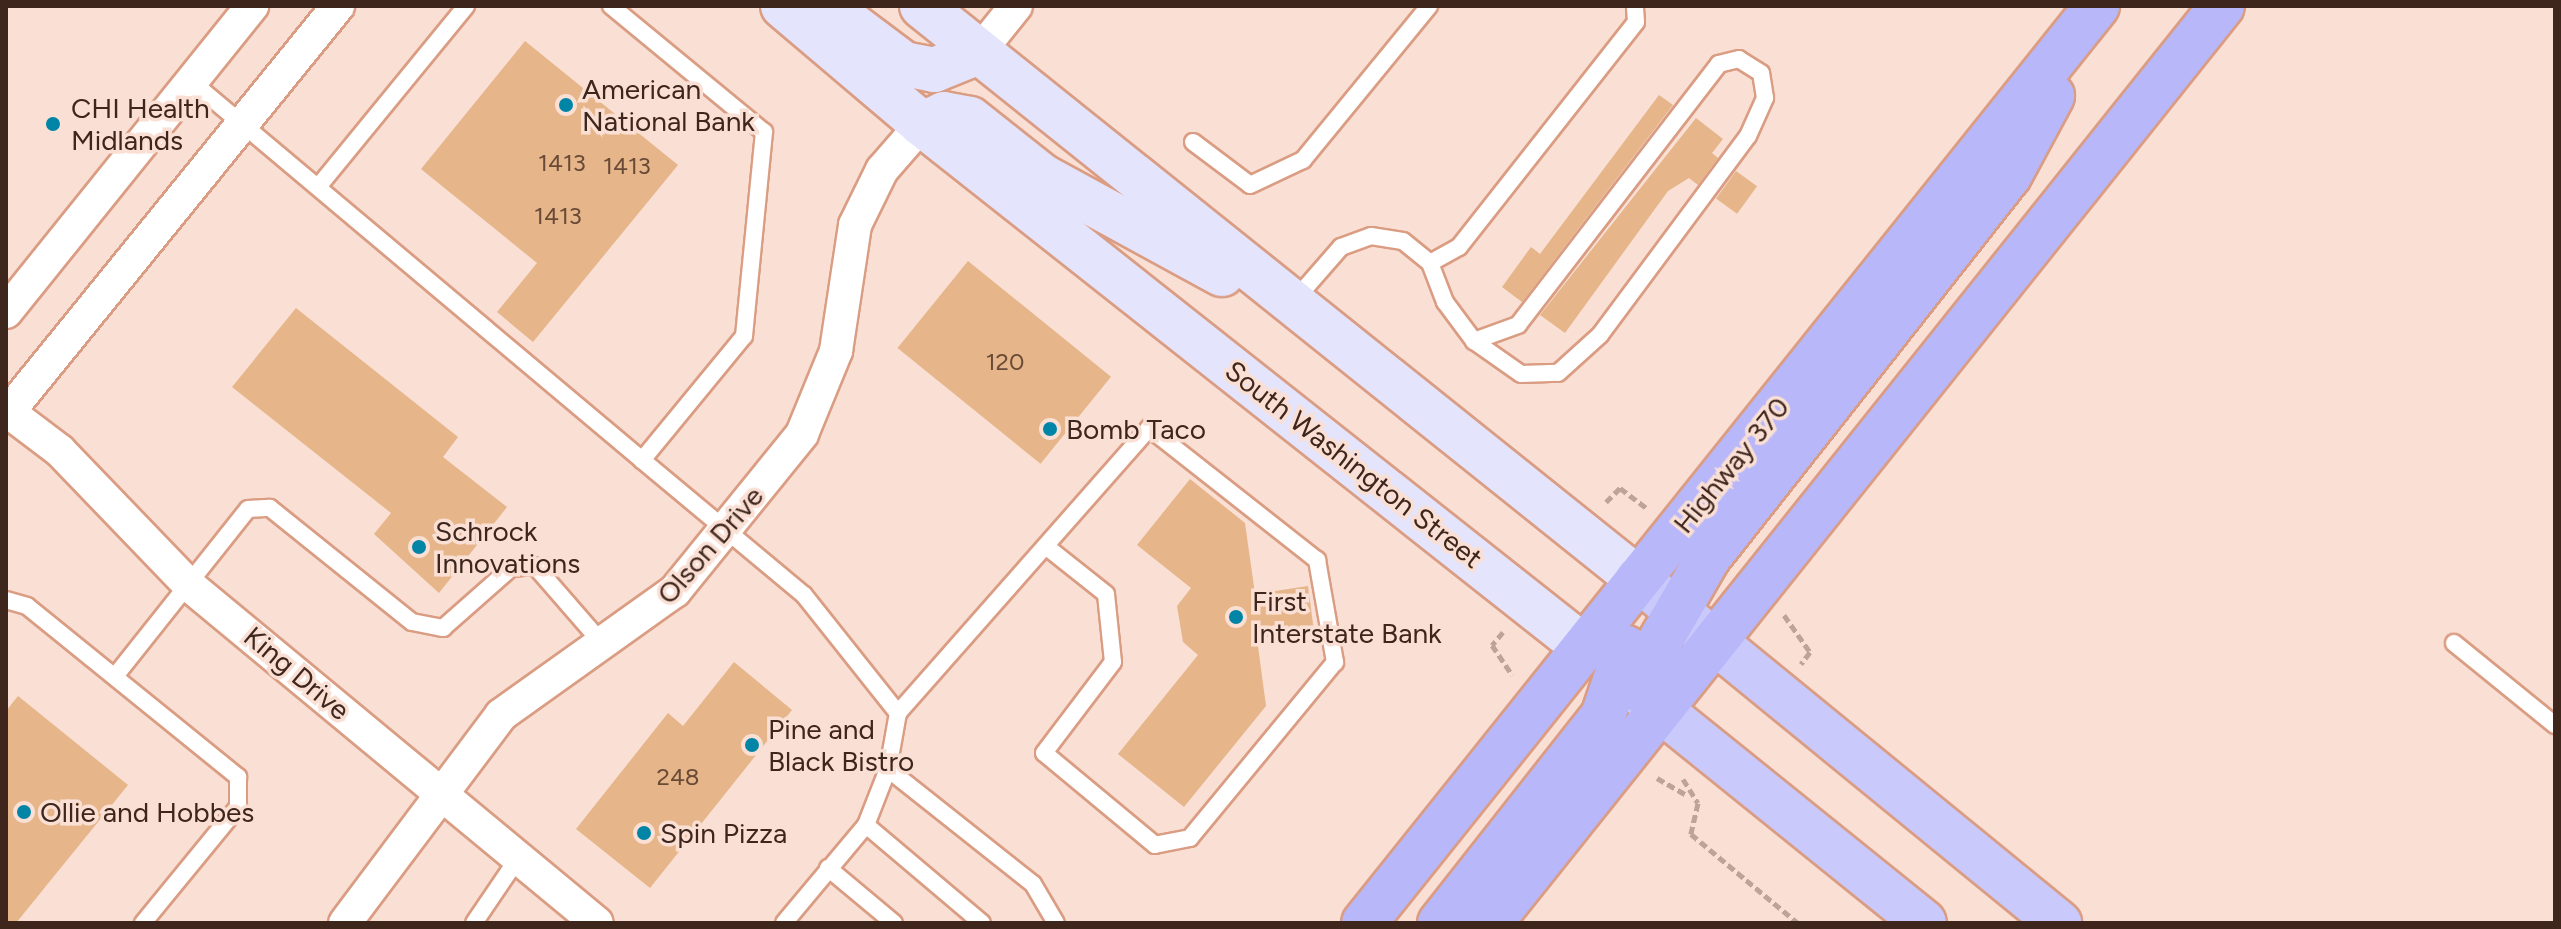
<!DOCTYPE html>
<style>
body{margin:0}
#map{position:relative;width:2561px;height:929px;overflow:hidden;background:#f9dfd4;font-family:Figtree,sans-serif}
div>[style]{position:absolute}
.building>*{inset:0;background:#e6b589;transform-origin:0 0}
.path>*{height:5px;margin-top:-2.5px;transform-origin:0;background:repeating-linear-gradient(90deg,#bda499 0 8px,transparent 0 12px)}
.roads{filter:drop-shadow(2px 0 #da9d83) drop-shadow(-2px 0 #da9d83) drop-shadow(0 2px #da9d83) drop-shadow(0 -2px #da9d83)}
.service>*{height:16px;margin:-8px;padding:0 8px;transform-origin:8px;border-radius:8px;background:#fff}
.minor>*{height:32px;margin:-16px;padding:0 16px;transform-origin:16px;border-radius:16px;background:#fff}
.secondary>*{height:44px;margin:-22px;padding:0 22px;transform-origin:22px;border-radius:22px;background:#e4e4fd}
.primary>*{height:44px;margin:-22px;padding:0 22px;transform-origin:22px;border-radius:22px;background:#cac9fb}
.trunk>*{height:44px;margin:-22px;padding:0 22px;transform-origin:22px;border-radius:22px;background:#b8b7fa}
.dots>*{width:22px;height:22px;translate:-50% -50%;box-sizing:border-box;border:4px solid #f9dfd4;border-radius:50%}
span{translate:-50% -50%;white-space:nowrap;text-align:center;line-height:1.15;-webkit-text-stroke:7px #f9dfd4;paint-order:stroke}
.number-label{font-size:24px;color:#684a37}
.number-label span{-webkit-text-stroke-width:0}
.poi-label{font-size:28px;color:#3e261c}
.left{translate:0 -50%;text-align:left}
.street-label{font-size:28px;color:#3e261c}
.frame{position:absolute;inset:0;border:8px solid #3e261c;pointer-events:none}
</style>
<div id="map">
<div class="building">
<i style="clip-path:polygon(525px 41px,678px 165px,533px 342px,497px 312px,537px 263px,421px 169px)"></i>
<i style="clip-path:polygon(1659px 95px,1673px 105px,1522px 302px,1502px 287px,1531px 247px,1540px 254px)"></i>
<i style="clip-path:polygon(1696px 118px,1723px 139px,1712px 153px,1718px 158px,1698px 185px,1689px 178px,1668px 191px,1565px 333px,1540px 315px)"></i>
<i style="left:1736px;top:171px;width:26px;height:34px;rotate:36deg"></i>
<i style="left:968px;top:261px;width:184px;height:112px;rotate:39deg"></i>
<i style="clip-path:polygon(296px 308px,458px 437px,443px 457px,507px 507px,439px 593px,374px 534px,391px 513px,232px 387px)"></i>
<i style="clip-path:polygon(1190px 479px,1245px 523px,1255px 594px,1308px 586px,1314px 631px,1257px 639px,1266px 706px,1184px 807px,1118px 754px,1198px 655px,1183px 642px,1177px 606px,1191px 588px,1137px 545px)"></i>
<i style="clip-path:polygon(734px 662px,792px 710px,650px 888px,576px 829px,668px 713px,683px 726px)"></i>
<i style="clip-path:polygon(18px 696px,128px 785px,16px 923px,6px 923px,6px 711px)"></i>
</div>
<div class="path">
<i style="left:1606px;top:502px;width:20px;rotate:-45deg"></i>
<i style="left:1620px;top:488px;width:34px;rotate:37deg"></i>
<i style="left:1784px;top:615px;width:45px;rotate:54.9deg"></i>
<i style="left:1810px;top:652px;width:15px;rotate:127deg"></i>
<i style="left:1503px;top:632px;width:17px;rotate:130deg"></i>
<i style="left:1492px;top:645px;width:36px;rotate:56deg"></i>
<i style="left:1657px;top:778px;width:34px;rotate:30deg"></i>
<i style="left:1683px;top:779px;width:28px;rotate:58deg"></i>
<i style="left:1698px;top:803px;width:32px;rotate:103deg"></i>
<i style="left:1691px;top:834px;width:139px;rotate:39.8deg"></i>
<i style="left:232px;top:923px;width:23px"></i>
</div>
<div class="roads">
<div class="service">
<i style="left:611px;top:6px;width:198px;rotate:39.5deg"></i>
<i style="left:764px;top:132px;width:205px;rotate:95.6deg"></i>
<i style="left:744px;top:336px;width:161px;rotate:129.4deg"></i>
<i style="left:642px;top:460px;width:211px;rotate:39.8deg"></i>
<i style="left:804px;top:595px;width:151px;rotate:51.5deg"></i>
<i style="left:191px;top:81px;width:589px;rotate:40.04deg"></i>
<i style="left:1193px;top:142px;width:71px;rotate:37deg"></i>
<i style="left:1250px;top:185px;width:59px;rotate:-25.3deg"></i>
<i style="left:1303px;top:160px;width:199px;rotate:-50.7deg"></i>
<i style="left:318px;top:187px;width:234px;rotate:-50.7deg"></i>
<i style="left:1430px;top:263px;width:33px;rotate:-29deg"></i>
<i style="left:1459px;top:247px;width:286px;rotate:-51.8deg"></i>
<i style="left:1636px;top:22px;width:16px;rotate:-94deg"></i>
<i style="left:1293px;top:302px;width:73px;rotate:-48.9deg"></i>
<i style="left:1341px;top:247px;width:32px;rotate:-20deg"></i>
<i style="left:1371px;top:236px;width:32px;rotate:9deg"></i>
<i style="left:1403px;top:241px;width:35px;rotate:39deg"></i>
<i style="left:1430px;top:263px;width:42px;rotate:69deg"></i>
<i style="left:1445px;top:302px;width:49px;rotate:53.4deg"></i>
<i style="left:1474px;top:341px;width:57px;rotate:35.1deg"></i>
<i style="left:1521px;top:374px;width:37px;rotate:-2deg"></i>
<i style="left:1558px;top:373px;width:57px;rotate:-42.1deg"></i>
<i style="left:1600px;top:335px;width:248px;rotate:-53.4deg"></i>
<i style="left:1748px;top:136px;width:42px;rotate:-65.9deg"></i>
<i style="left:1765px;top:98px;width:25px;rotate:-99deg"></i>
<i style="left:1761px;top:73px;width:26px;rotate:-148deg"></i>
<i style="left:1739px;top:59px;width:21px;rotate:166deg"></i>
<i style="left:1719px;top:64px;width:329px;rotate:127.6deg"></i>
<i style="left:1518px;top:325px;width:47px;rotate:160deg"></i>
<i style="left:6px;top:600px;width:22px;rotate:16deg"></i>
<i style="left:27px;top:606px;width:272px;rotate:39deg"></i>
<i style="left:238px;top:777px;width:30px;rotate:90deg"></i>
<i style="left:238px;top:807px;width:150px;rotate:129.3deg"></i>
<i style="left:2454px;top:643px;width:130px;rotate:39.1deg"></i>
<i style="left:116px;top:675px;width:212px;rotate:-51.5deg"></i>
<i style="left:248px;top:509px;width:22px;rotate:-3deg"></i>
<i style="left:270px;top:508px;width:182px;rotate:38.8deg"></i>
<i style="left:412px;top:622px;width:32px;rotate:11deg"></i>
<i style="left:443px;top:628px;width:91px;rotate:-41.4deg"></i>
<i style="left:511px;top:568px;width:24px;rotate:-5deg"></i>
<i style="left:535px;top:566px;width:101px;rotate:49deg"></i>
<i style="left:888px;top:769px;width:185px;rotate:38.4deg"></i>
<i style="left:1033px;top:884px;width:45px;rotate:59.5deg"></i>
<i style="left:866px;top:825px;width:152px;rotate:40.2deg"></i>
<i style="left:828px;top:868px;width:86px;rotate:39.8deg"></i>
<i style="left:474px;top:923px;width:78px;rotate:-55.9deg"></i>
<i style="left:784px;top:923px;width:128px;rotate:-50.1deg"></i>
<i style="left:866px;top:825px;width:60px;rotate:-68.6deg"></i>
<i style="left:888px;top:769px;width:57px;rotate:-79.9deg"></i>
<i style="left:898px;top:713px;width:380px;rotate:-48.6deg"></i>
<i style="left:1149px;top:428px;width:214px;rotate:38.2deg"></i>
<i style="left:1317px;top:560px;width:104px;rotate:80deg"></i>
<i style="left:1335px;top:662px;width:228px;rotate:129.5deg"></i>
<i style="left:1190px;top:838px;width:36px;rotate:169deg"></i>
<i style="left:1155px;top:845px;width:144px;rotate:-140.3deg"></i>
<i style="left:1044px;top:753px;width:114px;rotate:-52.8deg"></i>
<i style="left:1113px;top:662px;width:68px;rotate:-95.9deg"></i>
<i style="left:1106px;top:594px;width:74px;rotate:-141.6deg"></i>
</div>
<div class="minor">
<i style="left:979px;top:52px;width:59px;rotate:-51.2deg"></i>
<i style="left:6px;top:312px;width:393px;rotate:-51.2deg"></i>
<i style="left:6px;top:410px;width:68px;rotate:37.2deg"></i>
<i style="left:60px;top:451px;width:187px;rotate:46.1deg"></i>
<i style="left:190px;top:586px;width:528px;rotate:39.63deg"></i>
<i style="left:6px;top:415px;width:527px;rotate:-50.93deg"></i>
<i style="left:345px;top:923px;width:260px;rotate:-53.1deg"></i>
<i style="left:501px;top:715px;width:214px;rotate:-35.5deg"></i>
<i style="left:675px;top:591px;width:202px;rotate:-51deg"></i>
<i style="left:802px;top:434px;width:90px;rotate:-67.7deg"></i>
<i style="left:836px;top:351px;width:127px;rotate:-81.4deg"></i>
<i style="left:855px;top:225px;width:61px;rotate:-63.9deg"></i>
<i style="left:882px;top:170px;width:61px;rotate:-49deg"></i>
</div>
<div class="secondary">
<i style="left:783px;top:6px;width:182px;rotate:40.3deg"></i>
<i style="left:922px;top:124px;width:844px;rotate:38.31deg"></i>
<i style="left:922px;top:6px;width:917px;rotate:38.67deg"></i>
<i style="left:832px;top:10px;width:90px;rotate:36.9deg"></i>
<i style="left:904px;top:64px;width:31px;rotate:11deg"></i>
<i style="left:934px;top:70px;width:48px;rotate:-21.8deg"></i>
<i style="left:922px;top:124px;width:24px;rotate:-24deg"></i>
<i style="left:944px;top:114px;width:26px;rotate:11deg"></i>
<i style="left:970px;top:119px;width:92px;rotate:38.4deg"></i>
<i style="left:1042px;top:176px;width:205px;rotate:28.6deg"></i>
</div>
<div class="primary">
<i style="left:1638px;top:579px;width:544px;rotate:39.25deg"></i>
<i style="left:1632px;top:687px;width:375px;rotate:38.9deg"></i>
</div>
<div class="trunk">
<i style="left:1633px;top:688px;width:150px;rotate:-60deg"></i>
<i style="left:1708px;top:558px;width:486px;rotate:-51.8deg"></i>
<i style="left:2009px;top:176px;width:91px;rotate:-61.7deg"></i>
<i style="left:1364px;top:923px;width:1174px;rotate:-51.36deg"></i>
<i style="left:1440px;top:923px;width:263px;rotate:-51.8deg"></i>
<i style="left:1603px;top:716px;width:72px;rotate:-71.3deg"></i>
<i style="left:1490px;top:923px;width:1173px;rotate:-51.4deg"></i>
</div>
</div>
<div class="dots">
<i style="left:566px;top:105px;background:#0085a7"></i>
<i style="left:53px;top:124px;background:#0085a7"></i>
<i style="left:1050px;top:429px;background:#0085a7"></i>
<i style="left:419px;top:547px;background:#0085a7"></i>
<i style="left:1236px;top:617px;background:#0085a7"></i>
<i style="left:752px;top:745px;background:#0085a7"></i>
<i style="left:24px;top:812px;background:#0085a7"></i>
<i style="left:644px;top:833px;background:#0085a7"></i>
</div>
<div class="number-label">
<span style="left:562px;top:163px">1413</span>
<span style="left:627px;top:166px">1413</span>
<span style="left:558px;top:216px">1413</span>
<span style="left:1005px;top:362px">120</span>
<span style="left:678px;top:777px">248</span>
</div>
<div class="poi-label">
<span class="left" style="left:582px;top:105px">American<br>National Bank</span>
<span class="left" style="left:71px;top:124px">CHI Health<br>Midlands</span>
<span class="left" style="left:1066px;top:429px">Bomb Taco</span>
<span class="left" style="left:435px;top:547px">Schrock<br>Innovations</span>
<span class="left" style="left:1252px;top:617px">First<br>Interstate Bank</span>
<span class="left" style="left:768px;top:745px">Pine and<br>Black Bistro</span>
<span class="left" style="left:40px;top:812px">Ollie and Hobbes</span>
<span class="left" style="left:660px;top:833px">Spin Pizza</span>
</div>
<div class="street-label">
<span style="left:1354px;top:464px;rotate:38deg">South Washington Street</span>
<span style="left:1731px;top:465px;rotate:-51deg">Highway 370</span>
<span style="left:710px;top:545px;rotate:-49deg">Olson Drive</span>
<span style="left:297px;top:673px;rotate:40deg">King Drive</span>
</div>
<div class="frame"></div>
</div>
